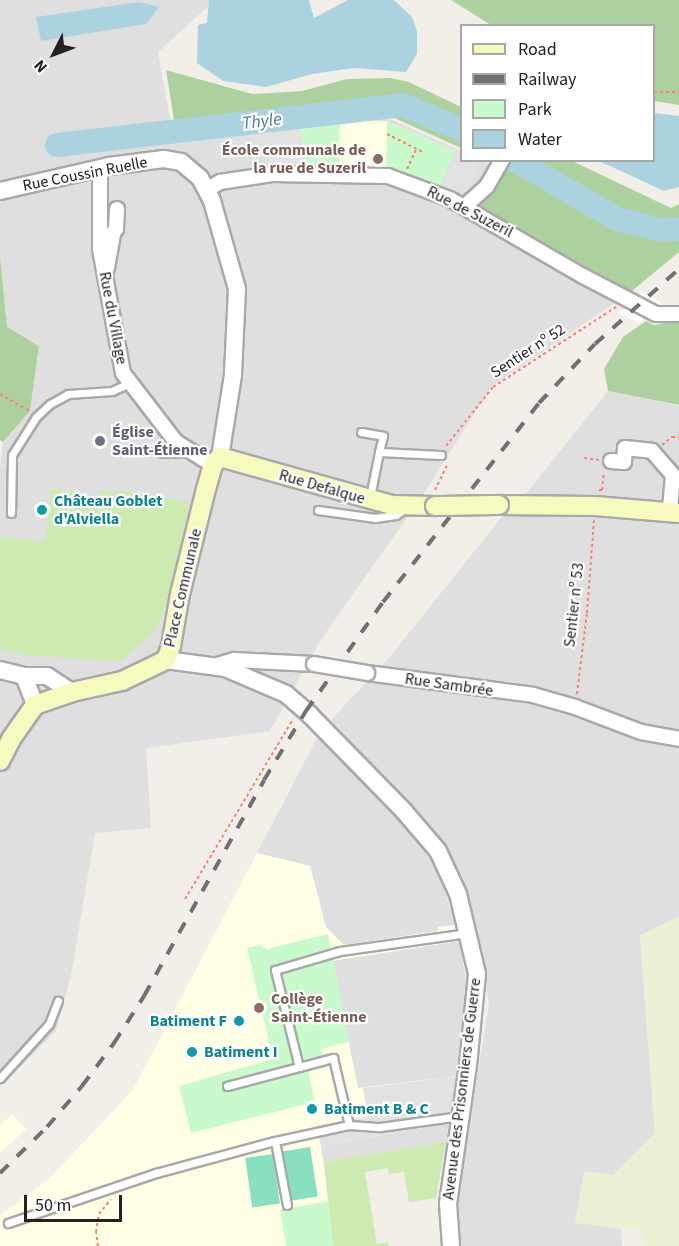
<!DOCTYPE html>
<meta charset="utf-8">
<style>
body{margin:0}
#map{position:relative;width:679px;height:1246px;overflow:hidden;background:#f2efe9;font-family:"Source Sans 3",sans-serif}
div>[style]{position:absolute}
.residential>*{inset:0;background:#e0dfdf}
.education>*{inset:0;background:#ffffe5}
.farmland>*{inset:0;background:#eef0d5}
.grass>*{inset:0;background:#cdebb0}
.forest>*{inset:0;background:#add19e}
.park>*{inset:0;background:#c8facc}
.pitch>*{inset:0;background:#88e0be;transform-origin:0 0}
.parking>*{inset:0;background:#e2e2e2}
.water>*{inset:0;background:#aad3df}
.pier>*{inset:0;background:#fff}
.river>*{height:24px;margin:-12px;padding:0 12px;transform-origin:12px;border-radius:12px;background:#aad3df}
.path>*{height:2px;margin-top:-1px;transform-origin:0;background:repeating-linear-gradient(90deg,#fa8072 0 3px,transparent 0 6px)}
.roads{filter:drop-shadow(2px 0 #a9a9a9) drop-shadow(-2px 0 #a9a9a9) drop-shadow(0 2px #a9a9a9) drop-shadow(0 -2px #a9a9a9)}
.service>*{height:7px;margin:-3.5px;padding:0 3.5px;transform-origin:3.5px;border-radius:3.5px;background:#fff}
.minor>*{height:14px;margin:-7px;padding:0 7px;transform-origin:7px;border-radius:7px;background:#fff}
.tertiary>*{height:16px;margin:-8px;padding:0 8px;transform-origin:8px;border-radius:8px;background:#fff}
.secondary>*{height:18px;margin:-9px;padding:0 9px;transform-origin:9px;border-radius:9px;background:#f7fabf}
.rail>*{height:4px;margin-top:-2px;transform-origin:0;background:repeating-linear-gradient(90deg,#707070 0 12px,transparent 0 24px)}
.bridges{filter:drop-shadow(2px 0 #a9a9a9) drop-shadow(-2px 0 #a9a9a9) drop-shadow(0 2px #a9a9a9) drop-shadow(0 -2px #a9a9a9)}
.minor-bridge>*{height:14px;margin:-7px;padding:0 7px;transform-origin:7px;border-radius:7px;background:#fff}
.secondary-bridge>*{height:18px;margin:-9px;padding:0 9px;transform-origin:9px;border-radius:9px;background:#f7fabf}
.dots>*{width:16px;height:16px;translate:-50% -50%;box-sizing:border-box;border:3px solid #fff;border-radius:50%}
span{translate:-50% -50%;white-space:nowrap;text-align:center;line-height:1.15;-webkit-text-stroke:4.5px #fff;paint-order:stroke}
.education-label{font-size:16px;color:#785e54;font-weight:700}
.right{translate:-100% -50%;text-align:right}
.left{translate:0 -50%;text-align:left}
.street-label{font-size:16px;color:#222}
.worship-label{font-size:16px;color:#5b616d;font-weight:700}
.culture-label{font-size:16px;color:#0d838f;font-weight:700}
.water-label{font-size:18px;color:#4a7aab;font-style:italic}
.legend{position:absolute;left:460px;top:24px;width:195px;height:138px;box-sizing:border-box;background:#fff;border:2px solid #a7a7a7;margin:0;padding:8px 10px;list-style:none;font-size:18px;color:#222}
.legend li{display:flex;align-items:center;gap:12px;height:30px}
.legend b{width:30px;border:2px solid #a7a7a7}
.north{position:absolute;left:24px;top:24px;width:60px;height:60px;-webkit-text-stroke:4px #fff;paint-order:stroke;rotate:228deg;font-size:16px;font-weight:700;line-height:24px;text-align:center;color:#222}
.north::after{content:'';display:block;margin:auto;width:21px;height:27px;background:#222;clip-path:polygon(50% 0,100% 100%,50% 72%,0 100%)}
.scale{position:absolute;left:24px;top:1195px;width:98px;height:27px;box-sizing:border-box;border:3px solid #222;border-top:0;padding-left:8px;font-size:18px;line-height:21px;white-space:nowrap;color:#222;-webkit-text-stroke:4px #fff;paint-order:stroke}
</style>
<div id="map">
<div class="residential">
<i style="clip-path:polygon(0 0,215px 0,158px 52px,174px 142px,326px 117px,390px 119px,461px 151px,462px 160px,483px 161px,490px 164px,465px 211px,616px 302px,492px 386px,421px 498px,320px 641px,270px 731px,146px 748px,151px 828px,95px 833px,71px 975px,56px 1031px,0 1087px,0 469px,3px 442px,30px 411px,39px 346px,7px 328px,0 256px)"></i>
<i style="clip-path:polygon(608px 391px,679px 406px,679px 732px,643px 727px,582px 700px,510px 681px,456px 681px,380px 669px,501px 518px,529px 490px)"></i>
<i style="clip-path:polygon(369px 679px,548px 707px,660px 743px,679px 745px,679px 917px,640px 936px,655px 1133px,613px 1175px,576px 1222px,621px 1229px,622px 1246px,461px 1246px,456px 1208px,489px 1005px,481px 950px,465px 895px,388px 786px,331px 720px)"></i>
<i style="clip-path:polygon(317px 738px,336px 752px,420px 841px,433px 858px,456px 925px,439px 927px,438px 931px,344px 945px,326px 927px,310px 866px,257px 853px)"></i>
<i style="clip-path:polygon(460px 941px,467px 990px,458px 1076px,358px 1088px,332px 960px)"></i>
<i style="clip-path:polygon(449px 1123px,446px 1142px,324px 1162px,321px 1146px)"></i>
</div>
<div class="education">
<i style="clip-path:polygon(340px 120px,387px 121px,455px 151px,388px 170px,316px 167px,305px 169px,300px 126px)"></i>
<i style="clip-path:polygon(257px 853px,310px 866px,326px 927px,344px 945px,438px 931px,438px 927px,456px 925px,460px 941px,332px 961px,358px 1088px,458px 1076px,449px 1123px,321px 1146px,333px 1246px,0 1246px,0 1216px,49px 1179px,133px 1090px)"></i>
<i style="clip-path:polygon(12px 1114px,26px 1129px,0 1153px,0 1126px)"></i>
</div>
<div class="farmland">
<i style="clip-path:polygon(679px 917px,679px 1246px,643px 1246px,641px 1230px,575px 1223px,584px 1171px,613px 1175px,655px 1133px,640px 935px)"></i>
</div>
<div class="grass">
<i style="clip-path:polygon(51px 489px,82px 492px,83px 500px,99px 502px,101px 490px,146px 494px,190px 503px,163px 615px,153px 633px,120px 661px,31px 656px,0 650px,0 537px,45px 542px)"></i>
<i style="clip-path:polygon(446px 1142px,436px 1198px,409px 1202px,404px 1172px,389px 1174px,388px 1168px,365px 1172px,377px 1244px,388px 1242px,389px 1246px,333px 1246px,324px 1162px)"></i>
</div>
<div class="forest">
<i style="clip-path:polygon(451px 0,679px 0,679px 105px,654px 101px,654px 26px,491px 25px)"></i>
<i style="clip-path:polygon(166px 70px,252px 94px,302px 91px,347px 79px,390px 78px,409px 82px,461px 107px,461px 148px,390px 116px,324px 115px,177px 138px)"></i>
<i style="clip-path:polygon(489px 161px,572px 161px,671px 208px,679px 204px,679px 252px,627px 295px,479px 209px,503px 167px)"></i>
<i style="clip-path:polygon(0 256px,7px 327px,39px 346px,30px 411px,3px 442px,0 440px)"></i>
<i style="clip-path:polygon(679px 320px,679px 405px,608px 391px,604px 369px,623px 337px,646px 321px,654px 325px)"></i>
</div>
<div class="park">
<i style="clip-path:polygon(340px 120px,339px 167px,305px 169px,300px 126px)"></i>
<i style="clip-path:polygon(387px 121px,455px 151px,438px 191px,386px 169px)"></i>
<i style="clip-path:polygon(328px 934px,349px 1042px,321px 1049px,326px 1067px,308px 1072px,315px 1102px,191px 1133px,179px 1086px,273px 1059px,247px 948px,260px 945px,267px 949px)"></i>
<i style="clip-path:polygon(328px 1201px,333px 1246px,286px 1246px,280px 1210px)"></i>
</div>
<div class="pitch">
<i style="left:310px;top:1147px;width:50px;height:28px;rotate:81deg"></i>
<i style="left:273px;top:1154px;width:50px;height:28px;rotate:82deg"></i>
</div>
<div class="parking">
<i style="clip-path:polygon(300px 126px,305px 169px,271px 169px,269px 156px,253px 158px,250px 134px)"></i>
<i style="clip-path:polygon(457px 151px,461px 154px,462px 160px,479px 161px,463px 201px,440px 192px)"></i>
<i style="clip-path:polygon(458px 1076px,449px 1123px,321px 1146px,316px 1126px,368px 1116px,363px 1088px)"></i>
</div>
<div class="water">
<i style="clip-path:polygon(209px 0,309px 0,314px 18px,348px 0,394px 0,412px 17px,417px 31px,417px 54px,406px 72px,354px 68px,312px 74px,266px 87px,223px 81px,197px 63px,198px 25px,207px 23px)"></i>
<i style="clip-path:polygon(139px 2px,159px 7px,146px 24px,41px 41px,36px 17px)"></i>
<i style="clip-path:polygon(654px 113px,679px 116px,679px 187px,664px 191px,599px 161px,654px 160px)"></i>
</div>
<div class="pier">
<i style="clip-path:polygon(642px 292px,662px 303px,639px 323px,619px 313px)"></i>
</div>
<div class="river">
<i style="left:57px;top:145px;width:348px;rotate:-6.6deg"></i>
<i style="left:403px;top:105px;width:64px;rotate:23deg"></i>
<i style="left:515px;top:160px;width:118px;rotate:30deg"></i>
<i style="left:617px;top:219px;width:46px;rotate:13.7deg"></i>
<i style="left:662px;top:230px;width:17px;rotate:-3deg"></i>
</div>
<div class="path">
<i style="left:654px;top:92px;width:25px"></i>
<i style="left:387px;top:134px;width:42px;rotate:26.6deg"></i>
<i style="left:407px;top:169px;width:21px;rotate:-65deg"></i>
<i style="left:0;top:394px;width:34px;rotate:30deg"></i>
<i style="left:662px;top:445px;width:13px;rotate:-39deg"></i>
<i style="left:672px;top:437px;width:7px"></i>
<i style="left:446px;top:446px;width:75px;rotate:-51.5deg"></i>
<i style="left:493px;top:387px;width:147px;rotate:-33deg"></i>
<i style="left:143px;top:447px;width:12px;rotate:20deg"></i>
<i style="left:584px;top:458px;width:15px;rotate:8deg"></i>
<i style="left:435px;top:490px;width:30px;rotate:-64deg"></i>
<i style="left:599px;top:490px;width:3px"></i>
<i style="left:602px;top:490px;width:18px;rotate:-84deg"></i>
<i style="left:577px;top:694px;width:82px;rotate:-83deg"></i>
<i style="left:587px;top:613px;width:93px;rotate:-85.7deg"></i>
<i style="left:185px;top:899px;width:210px;rotate:-59deg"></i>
<i style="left:98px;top:1246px;width:14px;rotate:-98deg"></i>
<i style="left:96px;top:1232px;width:18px;rotate:-81deg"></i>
<i style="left:99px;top:1214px;width:19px;rotate:-51deg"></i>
</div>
<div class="roads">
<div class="service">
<i style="left:361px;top:432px;width:22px;rotate:10deg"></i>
<i style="left:383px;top:436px;width:16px;rotate:104deg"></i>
<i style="left:162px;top:453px;width:28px;rotate:-2deg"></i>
<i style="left:370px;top:497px;width:46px;rotate:-78.7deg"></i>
<i style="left:379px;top:452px;width:62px;rotate:2.8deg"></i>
<i style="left:318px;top:510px;width:58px;rotate:8deg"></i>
<i style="left:375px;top:518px;width:21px;rotate:-8deg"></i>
<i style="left:396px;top:515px;width:9px;rotate:-36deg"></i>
<i style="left:11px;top:513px;width:58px;rotate:-89deg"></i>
<i style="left:12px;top:455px;width:45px;rotate:-57.7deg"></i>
<i style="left:36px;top:417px;width:19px;rotate:-43deg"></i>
<i style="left:50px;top:404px;width:21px;rotate:-29deg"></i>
<i style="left:68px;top:394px;width:44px;rotate:-3.9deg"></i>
<i style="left:112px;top:391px;width:19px;rotate:-25deg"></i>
<i style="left:299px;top:1067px;width:100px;rotate:-103.9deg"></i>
<i style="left:275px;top:970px;width:68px;rotate:-16.3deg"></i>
<i style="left:340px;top:951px;width:129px;rotate:-8deg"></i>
<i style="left:0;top:1078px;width:73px;rotate:-47.8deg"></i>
<i style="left:49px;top:1024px;width:25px;rotate:-69deg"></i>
<i style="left:227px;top:1086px;width:110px;rotate:-14.8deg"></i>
<i style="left:333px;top:1058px;width:69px;rotate:76.6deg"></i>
<i style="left:275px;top:1141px;width:65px;rotate:79.4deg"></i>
<i style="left:8px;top:1223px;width:156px;rotate:-18.7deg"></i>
<i style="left:156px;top:1173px;width:123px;rotate:-15.1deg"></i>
<i style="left:275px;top:1141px;width:76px;rotate:-12.2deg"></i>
<i style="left:349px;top:1125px;width:31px;rotate:4deg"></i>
<i style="left:380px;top:1127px;width:81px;rotate:-7.8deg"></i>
</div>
<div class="minor">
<i style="left:100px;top:168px;width:81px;rotate:90deg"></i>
<i style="left:100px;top:249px;width:126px;rotate:79.5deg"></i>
<i style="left:123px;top:373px;width:87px;rotate:52.5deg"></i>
<i style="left:176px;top:442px;width:44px;rotate:31.9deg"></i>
<i style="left:208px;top:189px;width:14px;rotate:-30deg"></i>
<i style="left:220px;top:182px;width:54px;rotate:-8.6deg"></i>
<i style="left:273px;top:174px;width:115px;rotate:1deg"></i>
<i style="left:388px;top:176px;width:66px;rotate:20.4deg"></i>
<i style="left:450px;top:199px;width:154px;rotate:30.1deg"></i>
<i style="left:583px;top:276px;width:82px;rotate:27.5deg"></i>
<i style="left:656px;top:314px;width:23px"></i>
<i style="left:465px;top:206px;width:30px;rotate:-42deg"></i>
<i style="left:487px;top:186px;width:30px;rotate:-60deg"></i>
<i style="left:107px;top:268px;width:36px;rotate:-80deg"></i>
<i style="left:113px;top:233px;width:5px;rotate:-53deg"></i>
<i style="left:116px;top:229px;width:20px;rotate:-87deg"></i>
<i style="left:611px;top:461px;width:13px;rotate:4deg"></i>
<i style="left:624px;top:462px;width:14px;rotate:-86deg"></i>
<i style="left:625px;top:448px;width:27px;rotate:6deg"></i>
<i style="left:652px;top:451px;width:32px;rotate:49deg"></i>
<i style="left:673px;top:475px;width:36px;rotate:95deg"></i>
<i style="left:214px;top:666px;width:21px;rotate:-17deg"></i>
<i style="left:234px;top:660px;width:80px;rotate:2.9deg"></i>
<i style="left:367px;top:673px;width:167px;rotate:7.5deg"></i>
<i style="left:533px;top:695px;width:44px;rotate:15.9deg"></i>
<i style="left:575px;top:707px;width:71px;rotate:20.7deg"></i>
<i style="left:641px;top:732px;width:39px;rotate:10deg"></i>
</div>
<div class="tertiary">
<i style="left:0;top:191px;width:112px;rotate:-12.9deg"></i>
<i style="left:109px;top:166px;width:55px;rotate:-7.3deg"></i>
<i style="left:164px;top:159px;width:17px;rotate:10deg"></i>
<i style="left:181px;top:162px;width:25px;rotate:40deg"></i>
<i style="left:200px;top:178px;width:26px;rotate:62deg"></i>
<i style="left:212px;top:201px;width:91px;rotate:74.1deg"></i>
<i style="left:237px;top:289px;width:86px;rotate:92.7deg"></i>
<i style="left:233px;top:375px;width:83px;rotate:99deg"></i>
<i style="left:166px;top:660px;width:60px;rotate:7.7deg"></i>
<i style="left:225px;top:668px;width:66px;rotate:23.1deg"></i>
<i style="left:286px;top:694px;width:33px;rotate:41deg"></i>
<i style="left:311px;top:716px;width:132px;rotate:45.6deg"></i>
<i style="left:403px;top:810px;width:54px;rotate:49.5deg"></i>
<i style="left:438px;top:851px;width:47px;rotate:65.1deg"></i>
<i style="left:458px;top:894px;width:82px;rotate:76.6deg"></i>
<i style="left:477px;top:974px;width:91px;rotate:95.6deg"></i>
<i style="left:468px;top:1065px;width:139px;rotate:98.2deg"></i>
<i style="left:448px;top:1203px;width:43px;rotate:86deg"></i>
<i style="left:0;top:670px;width:25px;rotate:14deg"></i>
<i style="left:24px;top:676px;width:23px"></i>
<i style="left:47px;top:676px;width:30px;rotate:33deg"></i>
<i style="left:24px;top:676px;width:31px;rotate:69deg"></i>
</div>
<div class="secondary">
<i style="left:499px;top:505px;width:96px;rotate:0.6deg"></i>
<i style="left:595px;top:506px;width:84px;rotate:4.8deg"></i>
<i style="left:0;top:761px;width:25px;rotate:-63deg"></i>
<i style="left:11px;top:739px;width:42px;rotate:-54.8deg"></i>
<i style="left:35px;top:705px;width:39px;rotate:-19deg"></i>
<i style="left:72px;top:692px;width:51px;rotate:-12.4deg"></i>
<i style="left:122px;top:681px;width:49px;rotate:-25.5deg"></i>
<i style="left:166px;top:660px;width:15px;rotate:-70deg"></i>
<i style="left:171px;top:646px;width:53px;rotate:-80.2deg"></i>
<i style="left:180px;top:594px;width:108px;rotate:-76.1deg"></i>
<i style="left:206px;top:489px;width:25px;rotate:-74deg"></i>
<i style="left:213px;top:465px;width:11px;rotate:-49deg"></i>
<i style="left:220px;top:457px;width:179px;rotate:15.6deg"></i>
<i style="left:392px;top:505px;width:43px;rotate:1.3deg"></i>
</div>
</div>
<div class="rail">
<i style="left:0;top:1173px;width:66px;rotate:-44.4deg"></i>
<i style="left:47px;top:1127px;width:54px;rotate:-49.5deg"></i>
<i style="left:82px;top:1086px;width:54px;rotate:-53.3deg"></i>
<i style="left:114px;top:1043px;width:56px;rotate:-57.4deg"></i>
<i style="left:144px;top:996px;width:247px;rotate:-60.9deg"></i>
<i style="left:264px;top:780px;width:81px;rotate:-58.7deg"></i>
<i style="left:306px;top:711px;width:133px;rotate:-54.8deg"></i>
<i style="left:383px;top:602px;width:253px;rotate:-51.9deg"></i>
<i style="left:539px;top:403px;width:81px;rotate:-46.5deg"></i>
<i style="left:595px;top:344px;width:113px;rotate:-41.8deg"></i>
</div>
<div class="bridges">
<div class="minor-bridge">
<i style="left:314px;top:664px;width:54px;rotate:9.6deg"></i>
</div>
<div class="secondary-bridge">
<i style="left:435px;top:506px;width:64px;rotate:-0.9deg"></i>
</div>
</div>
<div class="dots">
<i style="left:378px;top:159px;background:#8d6e63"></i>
<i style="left:100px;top:441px;background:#6b7280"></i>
<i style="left:42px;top:510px;background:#0f9aa8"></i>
<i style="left:259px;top:1008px;background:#8d6e63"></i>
<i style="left:239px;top:1021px;background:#0f9aa8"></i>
<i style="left:192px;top:1052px;background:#0f9aa8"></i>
<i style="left:312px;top:1109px;background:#0f9aa8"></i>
</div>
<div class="education-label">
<span class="right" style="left:366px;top:159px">École communale de<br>la rue de Suzeril</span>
<span class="left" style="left:271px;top:1008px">Collège<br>Saint-Étienne</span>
</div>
<div class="street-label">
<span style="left:85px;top:174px;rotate:-11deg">Rue Coussin Ruelle</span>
<span style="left:470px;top:212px;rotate:27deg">Rue de Suzeril</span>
<span style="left:113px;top:318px;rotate:79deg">Rue du Village</span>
<span style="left:528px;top:351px;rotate:-33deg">Sentier nᵒ 52</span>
<span style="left:322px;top:487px;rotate:16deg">Rue Defalque</span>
<span style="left:183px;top:588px;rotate:-77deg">Place Communale</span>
<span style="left:574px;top:605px;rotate:-84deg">Sentier nᵒ 53</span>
<span style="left:449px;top:685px;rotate:8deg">Rue Sambrée</span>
<span style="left:462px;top:1089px;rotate:-83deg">Avenue des Prisonniers de Guerre</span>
</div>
<div class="worship-label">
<span class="left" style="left:112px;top:441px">Église<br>Saint-Étienne</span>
</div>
<div class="culture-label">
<span class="left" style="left:54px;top:510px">Château Goblet<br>d'Alviella</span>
<span class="right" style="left:227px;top:1021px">Batiment F</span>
<span class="left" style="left:204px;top:1052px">Batiment I</span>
<span class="left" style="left:324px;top:1109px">Batiment B &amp; C</span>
</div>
<div class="water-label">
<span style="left:262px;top:122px;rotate:-7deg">Thyle</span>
</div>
<ul class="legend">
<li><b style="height:8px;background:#f7fabf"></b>Road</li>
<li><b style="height:8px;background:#707070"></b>Railway</li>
<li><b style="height:16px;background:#c8facc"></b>Park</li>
<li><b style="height:16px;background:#aad3df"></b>Water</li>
</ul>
<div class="north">N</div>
<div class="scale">50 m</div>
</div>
